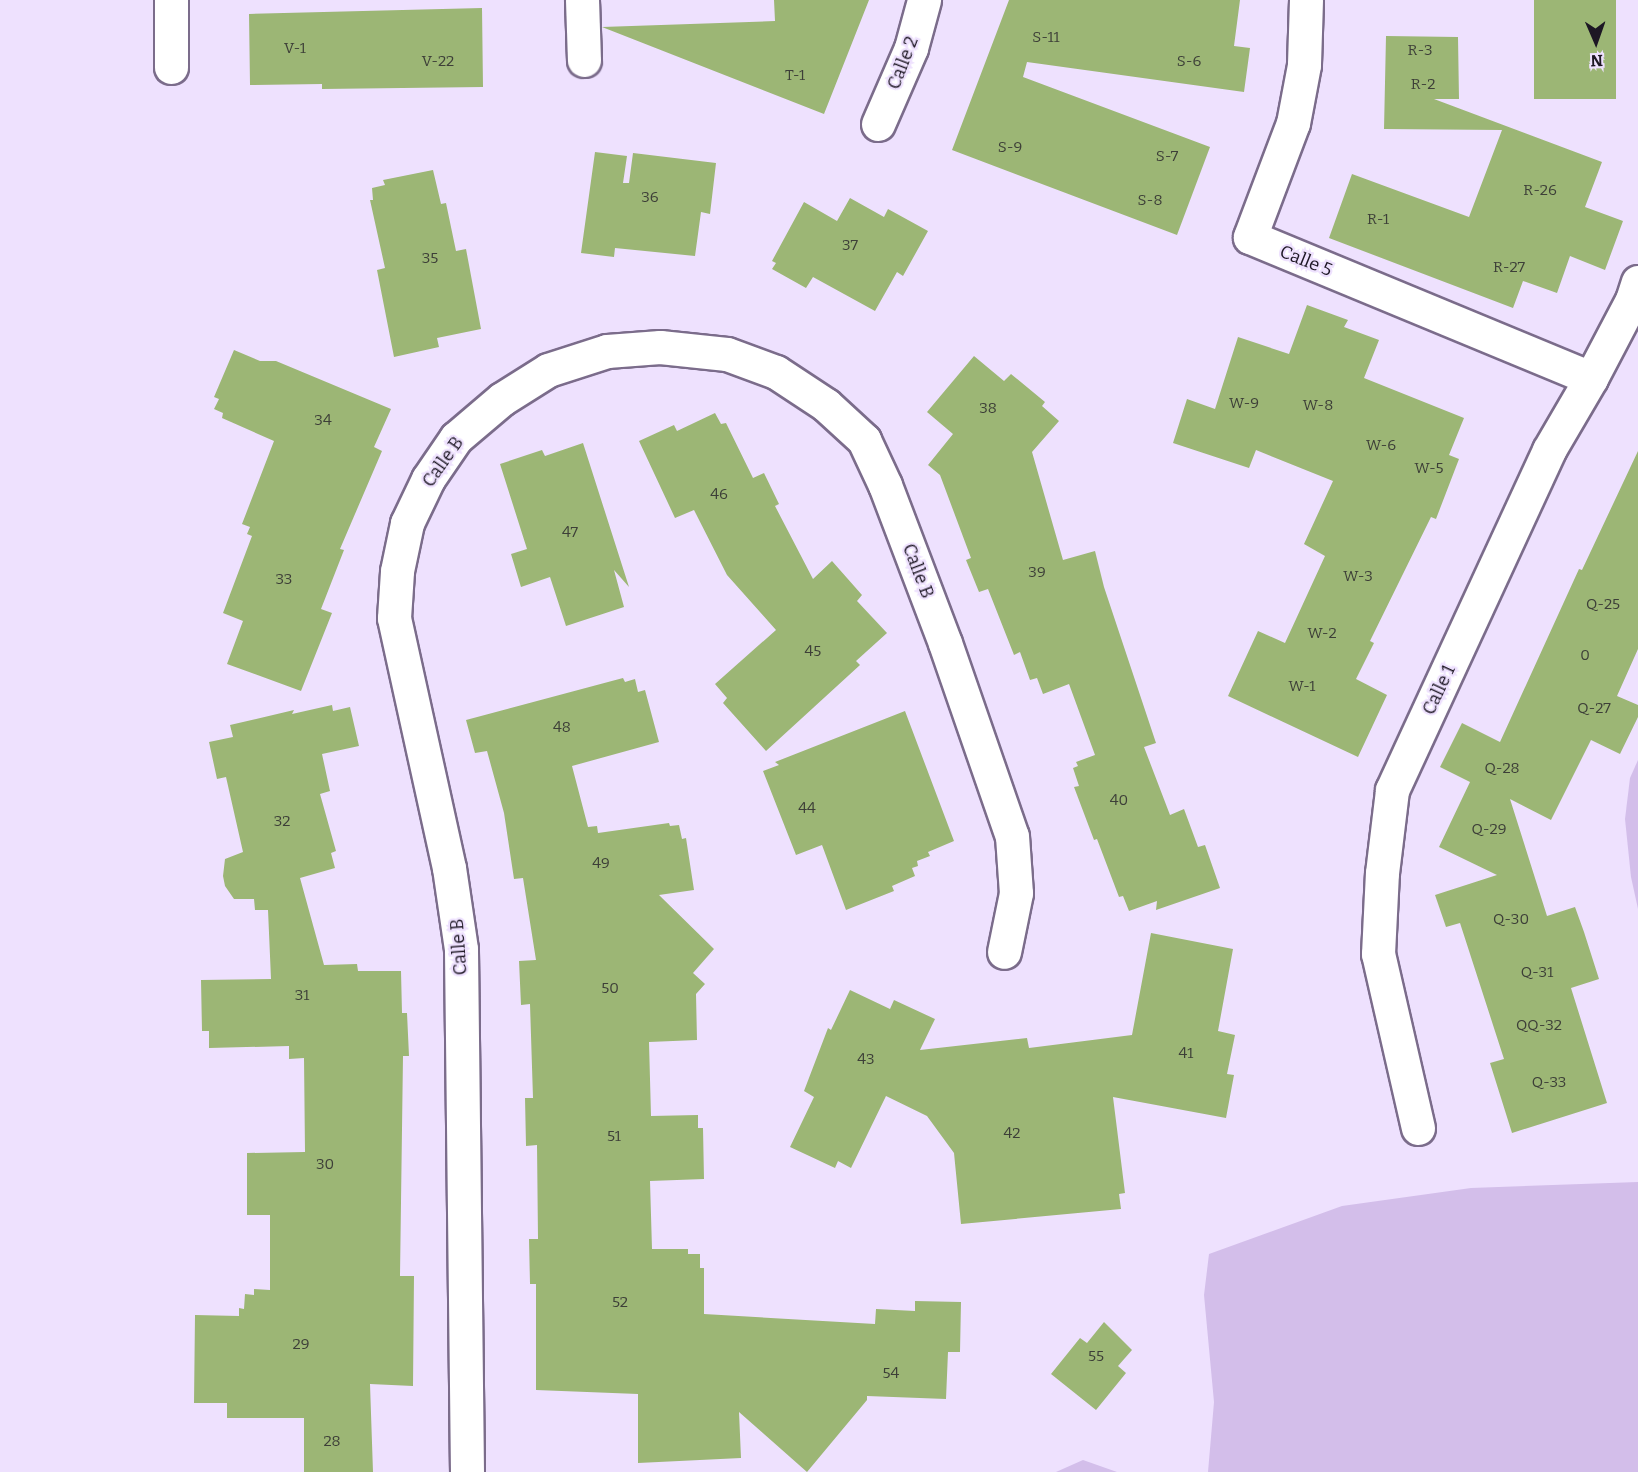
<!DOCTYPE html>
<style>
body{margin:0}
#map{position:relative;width:1638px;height:1472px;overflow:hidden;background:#eee1fe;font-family:Bitter,serif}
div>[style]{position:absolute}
.green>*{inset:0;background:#d3beea}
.building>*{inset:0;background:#9cb675;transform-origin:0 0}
.roads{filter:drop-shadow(2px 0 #7b6c8b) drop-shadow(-2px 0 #7b6c8b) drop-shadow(0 2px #7b6c8b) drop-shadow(0 -2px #7b6c8b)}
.minor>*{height:33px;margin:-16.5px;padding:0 16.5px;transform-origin:16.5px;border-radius:16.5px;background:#fff}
span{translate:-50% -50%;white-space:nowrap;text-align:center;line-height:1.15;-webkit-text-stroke:4.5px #eee1fe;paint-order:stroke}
.number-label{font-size:15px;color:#3d3f38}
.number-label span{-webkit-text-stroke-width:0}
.street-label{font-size:18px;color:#1d1724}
.north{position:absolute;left:1566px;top:12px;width:60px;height:60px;-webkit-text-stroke:4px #eee1fe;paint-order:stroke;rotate:178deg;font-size:16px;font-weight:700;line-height:24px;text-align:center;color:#1d1724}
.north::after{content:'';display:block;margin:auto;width:21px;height:27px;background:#1d1724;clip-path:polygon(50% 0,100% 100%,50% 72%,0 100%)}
</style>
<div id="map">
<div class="green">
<i style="clip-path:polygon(1638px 760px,1638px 909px,1631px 877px,1625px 819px,1630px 778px)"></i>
<i style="clip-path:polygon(1638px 1182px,1638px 1472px,1208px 1472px,1214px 1402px,1204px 1295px,1209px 1254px,1342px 1206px,1471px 1188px)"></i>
<i style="clip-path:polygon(1083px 1460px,1117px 1472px,1056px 1472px)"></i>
</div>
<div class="building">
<i style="clip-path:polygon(774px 0,869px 0,824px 114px,602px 27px,775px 21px)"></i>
<i style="clip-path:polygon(1009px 0,1240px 0,1234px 46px,1250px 48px,1244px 92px,1027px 62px,1023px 77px,1210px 147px,1177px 235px,952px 150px)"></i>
<i style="left:1534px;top:0;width:82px;height:99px"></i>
<i style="clip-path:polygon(482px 8px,483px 87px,322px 89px,322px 84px,250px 85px,249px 14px)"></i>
<i style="clip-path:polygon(1386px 36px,1458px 37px,1459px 99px,1434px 99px,1602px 162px,1585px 207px,1623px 221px,1605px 270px,1570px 256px,1557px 293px,1523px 281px,1513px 308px,1329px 238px,1352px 174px,1469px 217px,1502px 130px,1384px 129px)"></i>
<i style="clip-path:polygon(595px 152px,627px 156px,623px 183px,629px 183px,633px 153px,716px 163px,710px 214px,701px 212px,695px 256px,615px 248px,614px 257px,581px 253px)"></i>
<i style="clip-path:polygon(433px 170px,441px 204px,446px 203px,456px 251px,466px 249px,481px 329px,437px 338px,439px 347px,394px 357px,377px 270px,385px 268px,370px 200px,373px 200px,372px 188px,385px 185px,383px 180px)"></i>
<i style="clip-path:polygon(850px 198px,884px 217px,888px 209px,928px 231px,903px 276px,897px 272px,875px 311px,813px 277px,806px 288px,772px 269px,776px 263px,772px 261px,804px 202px,837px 221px)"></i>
<i style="clip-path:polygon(1307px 305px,1348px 320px,1344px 327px,1379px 340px,1364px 378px,1464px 418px,1449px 455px,1459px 459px,1436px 519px,1431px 517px,1370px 641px,1374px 643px,1356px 679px,1387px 695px,1358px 757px,1228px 696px,1258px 631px,1285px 643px,1325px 556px,1304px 544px,1333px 481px,1256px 450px,1249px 468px,1173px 443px,1187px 399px,1215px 409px,1238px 337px,1289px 354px)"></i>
<i style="clip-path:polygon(234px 350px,260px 361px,276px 361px,391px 409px,374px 447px,382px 451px,340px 549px,344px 550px,321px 609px,332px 613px,301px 691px,227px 664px,243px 621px,223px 613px,252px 536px,247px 534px,250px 527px,242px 524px,274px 441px,222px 418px,223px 413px,214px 409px,219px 399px,214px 397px)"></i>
<i style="clip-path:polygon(974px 356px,1004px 381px,1011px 374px,1045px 402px,1042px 406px,1059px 421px,1032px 452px,1063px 560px,1095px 551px,1104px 587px,1156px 743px,1144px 747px,1170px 815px,1184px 809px,1198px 847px,1205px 845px,1220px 888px,1156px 910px,1157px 901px,1129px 911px,1123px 896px,1119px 897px,1097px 839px,1094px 840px,1074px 787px,1079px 786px,1073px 768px,1078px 766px,1076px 762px,1095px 755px,1069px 684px,1043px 694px,1037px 678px,1030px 680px,1020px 652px,1014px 655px,988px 589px,979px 592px,966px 560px,971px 558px,940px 475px,928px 465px,953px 434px,927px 412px)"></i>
<i style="clip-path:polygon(715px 413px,721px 424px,726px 423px,753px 478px,764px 473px,779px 504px,775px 506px,813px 579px,832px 561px,862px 595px,857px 601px,887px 633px,856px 661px,860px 665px,766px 751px,723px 703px,727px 698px,715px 684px,776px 630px,727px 575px,694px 510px,675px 518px,639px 441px,674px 425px,677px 431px)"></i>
<i style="clip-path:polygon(583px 443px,629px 587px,614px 570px,624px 607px,566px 626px,550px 577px,521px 587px,511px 554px,527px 549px,500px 464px,542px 450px,545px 456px)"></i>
<i style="clip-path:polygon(1638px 451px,1638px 649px,1617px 696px,1638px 705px,1638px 717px,1620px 754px,1591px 740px,1551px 820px,1510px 799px,1547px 916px,1575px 907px,1584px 932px,1599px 979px,1571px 988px,1607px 1103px,1512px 1133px,1490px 1063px,1504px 1059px,1460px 923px,1446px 927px,1435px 895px,1497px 875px,1439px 847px,1470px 782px,1440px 767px,1462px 723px,1500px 742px,1579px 569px,1582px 570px)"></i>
<i style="clip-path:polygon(623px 678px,625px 682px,635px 679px,638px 692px,645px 690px,659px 742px,572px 766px,588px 827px,597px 826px,598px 833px,669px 823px,670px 826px,679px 825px,682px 839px,686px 838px,694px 890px,659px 895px,714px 949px,693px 973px,705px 984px,696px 994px,697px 1040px,649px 1042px,651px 1116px,698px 1115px,698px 1128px,703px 1128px,704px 1179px,650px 1181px,652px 1249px,688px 1249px,688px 1254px,700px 1254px,700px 1268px,704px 1268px,704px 1314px,875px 1324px,876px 1309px,915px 1311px,915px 1301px,961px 1302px,960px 1352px,948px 1352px,946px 1399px,867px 1396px,867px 1400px,807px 1472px,739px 1412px,741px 1458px,638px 1463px,638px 1394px,536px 1390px,536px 1284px,530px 1284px,529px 1239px,538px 1239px,537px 1145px,526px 1146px,525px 1098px,533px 1098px,530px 1004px,521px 1005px,519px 961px,536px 960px,523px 878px,514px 879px,504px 813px,487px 751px,475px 753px,466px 720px)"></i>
<i style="clip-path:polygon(332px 705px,333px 711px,350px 707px,359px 746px,322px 754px,330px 791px,320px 794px,336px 851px,331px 853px,335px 868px,300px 878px,324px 965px,357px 964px,358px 971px,401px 971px,402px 1013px,407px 1013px,409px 1056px,403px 1056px,400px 1276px,414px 1276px,413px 1386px,370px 1384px,373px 1472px,304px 1472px,304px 1418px,227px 1418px,227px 1403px,194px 1403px,195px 1315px,239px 1316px,239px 1308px,244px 1309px,245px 1294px,254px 1295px,254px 1289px,270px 1290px,270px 1215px,247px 1215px,247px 1153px,305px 1152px,304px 1058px,289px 1059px,289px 1046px,209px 1048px,209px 1031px,202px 1031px,201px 980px,271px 979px,268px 910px,255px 910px,254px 899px,234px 899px,225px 886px,223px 876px,225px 859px,243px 852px,226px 777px,217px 779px,209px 742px,233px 737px,230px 725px,294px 710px,292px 714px)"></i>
<i style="clip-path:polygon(905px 711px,954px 841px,928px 852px,930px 856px,917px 861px,918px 866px,912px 868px,915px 876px,892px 886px,894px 891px,846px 910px,822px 845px,796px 855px,763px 771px,779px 765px,775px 762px)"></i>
<i style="clip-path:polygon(1151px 933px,1233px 949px,1218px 1031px,1235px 1035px,1227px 1074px,1234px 1075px,1226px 1118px,1113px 1097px,1125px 1193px,1119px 1194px,1121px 1209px,961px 1224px,954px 1153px,927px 1116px,886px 1096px,851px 1168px,838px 1161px,835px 1168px,790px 1147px,814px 1097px,804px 1091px,828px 1028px,831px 1030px,850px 990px,890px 1009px,894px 1000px,935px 1019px,920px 1050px,1027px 1038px,1029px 1048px,1132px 1035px)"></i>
<i style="clip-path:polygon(1104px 1322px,1132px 1350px,1118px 1366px,1126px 1373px,1096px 1410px,1051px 1374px,1080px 1338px,1087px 1343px)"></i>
</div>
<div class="roads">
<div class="minor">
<i style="left:171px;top:0;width:67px;rotate:90deg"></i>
<i style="left:582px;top:0;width:60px;rotate:88.1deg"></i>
<i style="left:1306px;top:0;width:65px;rotate:91.8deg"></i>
<i style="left:1304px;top:65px;width:59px;rotate:100.7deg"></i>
<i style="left:1293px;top:123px;width:122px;rotate:110.7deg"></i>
<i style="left:1250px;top:237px;width:369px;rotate:22.5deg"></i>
<i style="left:878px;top:124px;width:83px;rotate:-66.5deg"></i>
<i style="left:911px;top:48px;width:50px;rotate:-74.8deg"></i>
<i style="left:1418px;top:1128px;width:179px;rotate:-102.9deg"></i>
<i style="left:1378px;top:954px;width:81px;rotate:-87.2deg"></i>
<i style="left:1382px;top:873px;width:84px;rotate:-83.1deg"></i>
<i style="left:1392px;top:790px;width:374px;rotate:-65.2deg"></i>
<i style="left:1549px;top:450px;width:83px;rotate:-59.7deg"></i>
<i style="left:1591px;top:378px;width:88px;rotate:-62.3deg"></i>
<i style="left:1632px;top:300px;width:19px;rotate:-72deg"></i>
<i style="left:467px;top:1472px;width:523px;rotate:-90.66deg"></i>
<i style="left:461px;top:949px;width:82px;rotate:-98.4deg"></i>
<i style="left:449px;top:868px;width:256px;rotate:-102.4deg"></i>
<i style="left:394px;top:618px;width:47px;rotate:-86.3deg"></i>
<i style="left:397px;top:571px;width:49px;rotate:-78.2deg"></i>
<i style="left:407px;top:523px;width:49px;rotate:-64.5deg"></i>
<i style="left:428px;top:479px;width:50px;rotate:-55.7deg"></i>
<i style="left:456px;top:438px;width:60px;rotate:-40.3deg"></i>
<i style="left:502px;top:399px;width:54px;rotate:-32.2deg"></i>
<i style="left:548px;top:370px;width:62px;rotate:-17.9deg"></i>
<i style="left:607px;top:351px;width:53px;rotate:-4.3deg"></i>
<i style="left:660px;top:347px;width:67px;rotate:6deg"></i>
<i style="left:727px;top:354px;width:52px;rotate:20.2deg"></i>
<i style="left:776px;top:372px;width:60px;rotate:33.4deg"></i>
<i style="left:826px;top:405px;width:52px;rotate:42.6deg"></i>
<i style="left:864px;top:440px;width:50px;rotate:65deg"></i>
<i style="left:885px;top:485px;width:169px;rotate:69.2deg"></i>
<i style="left:945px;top:643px;width:204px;rotate:70.9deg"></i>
<i style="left:1012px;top:836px;width:57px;rotate:86deg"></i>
<i style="left:1016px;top:893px;width:60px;rotate:101.5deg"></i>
</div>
</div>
<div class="number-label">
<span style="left:1046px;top:38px">S-11</span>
<span style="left:295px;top:49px">V-1</span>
<span style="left:1420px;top:51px">R-3</span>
<span style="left:438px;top:62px">V-22</span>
<span style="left:1189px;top:62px">S-6</span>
<span style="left:795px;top:76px">T-1</span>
<span style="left:1423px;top:85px">R-2</span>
<span style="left:1010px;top:148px">S-9</span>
<span style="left:1167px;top:157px">S-7</span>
<span style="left:1540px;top:191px">R-26</span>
<span style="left:650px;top:198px">36</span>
<span style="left:1150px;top:201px">S-8</span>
<span style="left:1378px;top:220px">R-1</span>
<span style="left:850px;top:246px">37</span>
<span style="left:430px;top:259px">35</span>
<span style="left:1509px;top:268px">R-27</span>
<span style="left:1244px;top:404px">W-9</span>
<span style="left:1318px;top:406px">W-8</span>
<span style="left:988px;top:409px">38</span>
<span style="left:323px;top:421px">34</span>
<span style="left:1381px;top:446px">W-6</span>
<span style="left:1429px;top:469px">W-5</span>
<span style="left:719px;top:495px">46</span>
<span style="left:570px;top:533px">47</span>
<span style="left:1037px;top:573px">39</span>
<span style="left:1358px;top:577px">W-3</span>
<span style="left:284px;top:580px">33</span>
<span style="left:1603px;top:605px">Q-25</span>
<span style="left:1322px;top:634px">W-2</span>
<span style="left:813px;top:652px">45</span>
<span style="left:1585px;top:656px">0</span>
<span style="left:1302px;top:687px">W-1</span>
<span style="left:1594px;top:709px">Q-27</span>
<span style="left:562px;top:728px">48</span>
<span style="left:1502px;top:769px">Q-28</span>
<span style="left:1119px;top:801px">40</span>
<span style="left:807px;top:809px">44</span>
<span style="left:282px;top:822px">32</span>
<span style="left:1489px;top:830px">Q-29</span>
<span style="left:601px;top:864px">49</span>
<span style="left:1511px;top:920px">Q-30</span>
<span style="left:1537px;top:973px">Q-31</span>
<span style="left:610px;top:989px">50</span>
<span style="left:302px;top:996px">31</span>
<span style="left:1539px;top:1026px">QQ-32</span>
<span style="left:1186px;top:1054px">41</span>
<span style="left:866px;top:1060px">43</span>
<span style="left:1549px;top:1083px">Q-33</span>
<span style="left:1012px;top:1134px">42</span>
<span style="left:614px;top:1137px">51</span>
<span style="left:325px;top:1165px">30</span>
<span style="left:620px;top:1303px">52</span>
<span style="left:301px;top:1345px">29</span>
<span style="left:1096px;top:1357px">55</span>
<span style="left:891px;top:1374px">54</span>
<span style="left:332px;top:1442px">28</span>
</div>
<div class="street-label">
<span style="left:903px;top:63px;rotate:-69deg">Calle 2</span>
<span style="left:1306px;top:261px;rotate:22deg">Calle 5</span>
<span style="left:443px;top:462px;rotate:-55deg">Calle B</span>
<span style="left:918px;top:571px;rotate:69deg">Calle B</span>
<span style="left:1439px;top:690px;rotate:-65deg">Calle 1</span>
<span style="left:459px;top:947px;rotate:-94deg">Calle B</span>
</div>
<div class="north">N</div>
</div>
